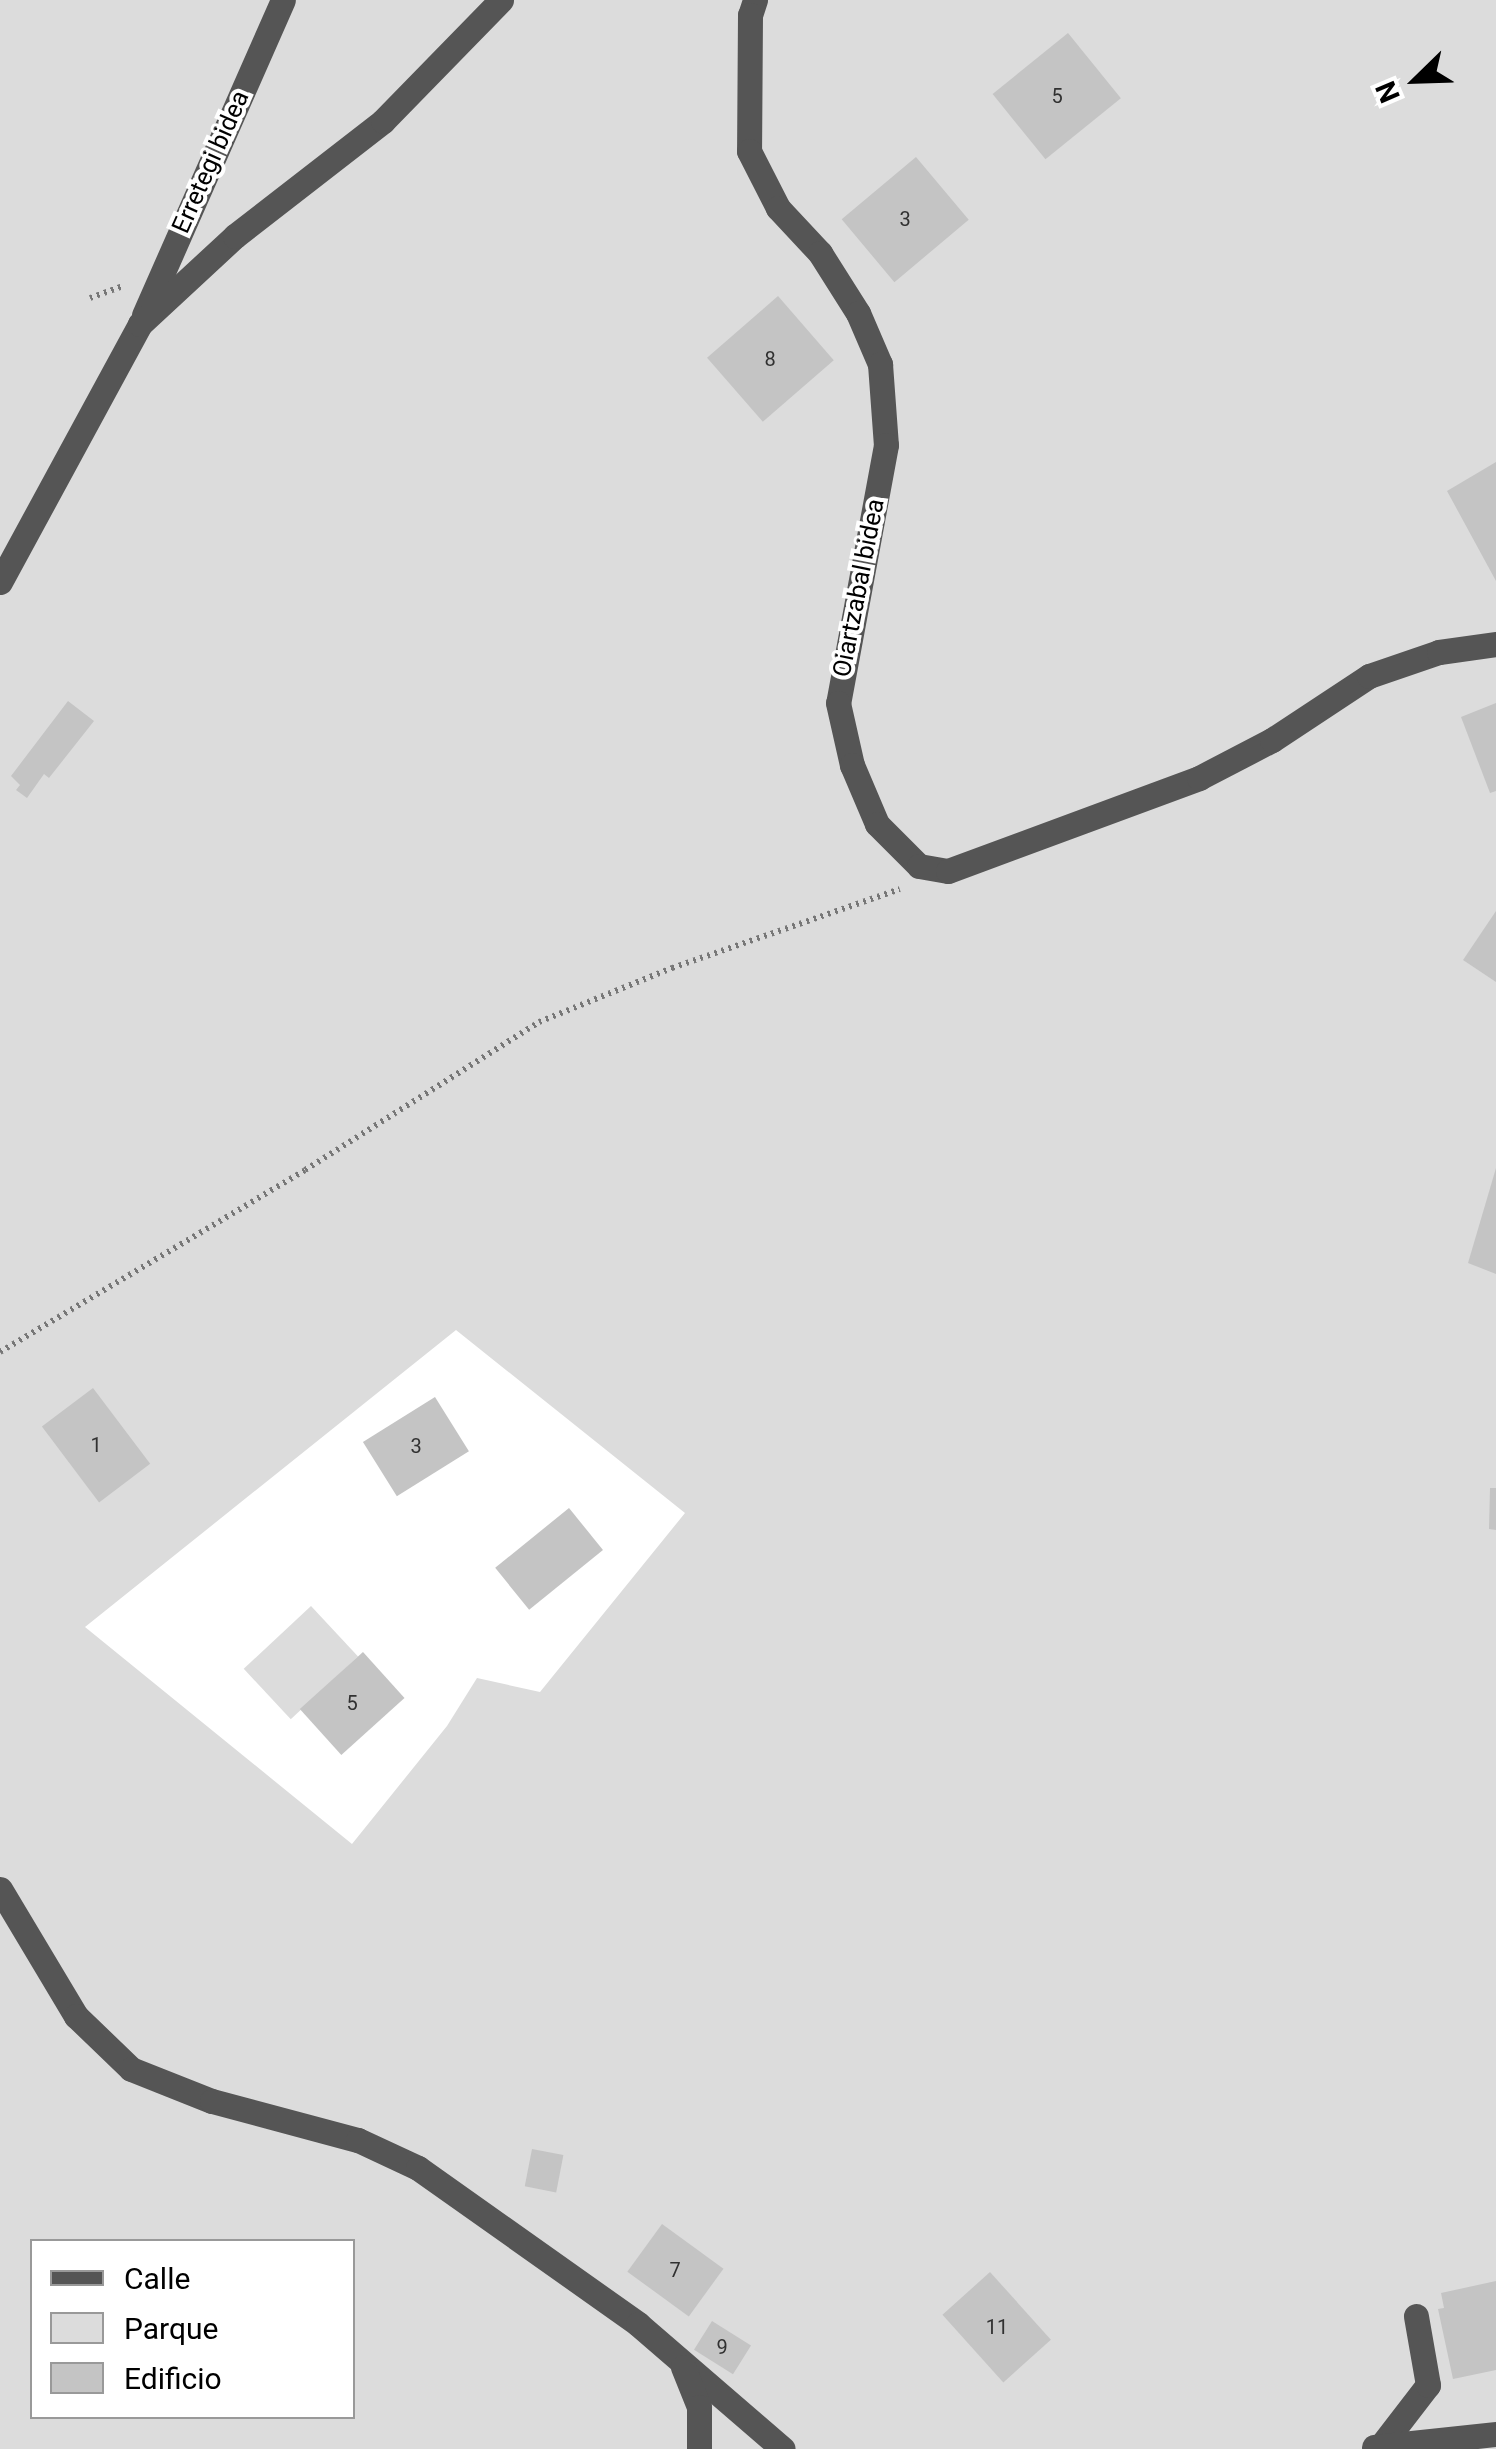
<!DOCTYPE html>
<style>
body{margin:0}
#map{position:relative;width:1496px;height:2449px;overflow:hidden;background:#fff;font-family:Roboto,sans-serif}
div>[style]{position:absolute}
.green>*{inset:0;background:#dcdcdc;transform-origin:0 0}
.building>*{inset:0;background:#c4c4c4;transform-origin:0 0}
.path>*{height:6px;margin-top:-3px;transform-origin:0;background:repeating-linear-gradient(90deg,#777 0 2.5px,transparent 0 7.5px)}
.minor>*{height:25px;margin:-12.5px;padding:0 12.5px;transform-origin:12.5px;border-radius:12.5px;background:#555}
span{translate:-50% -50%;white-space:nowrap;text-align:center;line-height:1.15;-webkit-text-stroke:8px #fff;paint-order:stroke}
.number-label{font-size:20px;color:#313131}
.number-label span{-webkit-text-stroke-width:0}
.street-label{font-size:25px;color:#000}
.legend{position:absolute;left:30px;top:2239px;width:325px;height:180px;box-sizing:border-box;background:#fff;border:2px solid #999;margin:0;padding:12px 18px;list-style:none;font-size:30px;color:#000}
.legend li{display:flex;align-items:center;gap:20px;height:50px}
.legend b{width:50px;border:2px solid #999}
.north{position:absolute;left:1366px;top:30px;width:100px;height:100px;-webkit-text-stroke:8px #fff;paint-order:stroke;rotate:247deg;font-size:28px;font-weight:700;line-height:40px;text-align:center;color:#000}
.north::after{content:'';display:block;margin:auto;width:35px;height:45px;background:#000;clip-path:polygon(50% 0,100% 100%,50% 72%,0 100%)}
</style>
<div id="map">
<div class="green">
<i style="clip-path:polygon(evenodd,0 0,1496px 0,1496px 2449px,0 2449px,0 0,456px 1330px,685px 1513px,540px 1692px,477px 1678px,447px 1726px,352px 1844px,85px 1627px,456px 1330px,0 0,32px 2242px,352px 2242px,352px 2416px,32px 2416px,32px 2242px)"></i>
<i style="left:311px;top:1606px;width:69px;height:92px;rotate:47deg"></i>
</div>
<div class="building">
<i style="left:1068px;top:33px;width:84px;height:97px;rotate:51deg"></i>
<i style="left:916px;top:157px;width:82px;height:97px;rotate:50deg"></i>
<i style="left:778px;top:296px;width:85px;height:94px;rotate:49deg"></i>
<i style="clip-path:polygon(1496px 462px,1496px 581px,1447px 491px)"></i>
<i style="clip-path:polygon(68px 701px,94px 721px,49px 778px,44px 774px,27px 798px,16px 790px,20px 785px,11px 776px)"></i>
<i style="clip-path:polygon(1496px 703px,1496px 791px,1490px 793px,1461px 717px)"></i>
<i style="clip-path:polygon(1496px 911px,1496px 982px,1463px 960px)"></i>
<i style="clip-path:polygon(1496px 1168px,1496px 1274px,1468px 1263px)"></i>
<i style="left:93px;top:1388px;width:95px;height:64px;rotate:53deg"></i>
<i style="left:435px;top:1397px;width:64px;height:85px;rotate:58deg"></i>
<i style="clip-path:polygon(1490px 1488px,1496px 1488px,1496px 1530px,1489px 1529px)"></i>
<i style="left:569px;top:1508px;width:54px;height:95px;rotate:51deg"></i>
<i style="left:363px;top:1652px;width:62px;height:85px;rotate:48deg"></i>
<i style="left:532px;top:2149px;width:32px;height:38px;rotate:11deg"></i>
<i style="left:662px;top:2224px;width:76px;height:59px;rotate:36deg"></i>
<i style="left:990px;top:2272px;width:91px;height:64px;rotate:48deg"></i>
<i style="clip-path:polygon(1496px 2281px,1496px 2370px,1453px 2379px,1438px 2309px,1444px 2308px,1441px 2293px)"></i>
<i style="left:712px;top:2321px;width:46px;height:34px;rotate:32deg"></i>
</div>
<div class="path">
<i style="left:90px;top:298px;width:37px;rotate:-20deg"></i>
<i style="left:0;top:1352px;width:355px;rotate:-30.8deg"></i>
<i style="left:305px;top:1170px;width:277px;rotate:-32.3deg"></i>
<i style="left:539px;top:1022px;width:144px;rotate:-22.1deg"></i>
<i style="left:672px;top:968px;width:241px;rotate:-19.1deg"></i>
</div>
<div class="minor">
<i style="left:755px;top:0;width:16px;rotate:108deg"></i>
<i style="left:750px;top:15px;width:136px;rotate:90.4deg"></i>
<i style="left:749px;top:151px;width:64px;rotate:63deg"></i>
<i style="left:778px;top:208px;width:62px;rotate:47deg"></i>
<i style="left:820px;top:253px;width:71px;rotate:57.7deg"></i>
<i style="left:858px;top:313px;width:56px;rotate:66.7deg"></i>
<i style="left:880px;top:364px;width:81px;rotate:85.8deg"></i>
<i style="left:886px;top:445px;width:262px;rotate:100.5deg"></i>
<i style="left:838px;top:703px;width:64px;rotate:77.3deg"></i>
<i style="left:852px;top:765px;width:64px;rotate:67deg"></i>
<i style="left:877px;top:824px;width:59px;rotate:45deg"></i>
<i style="left:919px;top:866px;width:29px;rotate:10deg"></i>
<i style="left:948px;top:871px;width:268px;rotate:-20.3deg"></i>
<i style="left:1199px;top:778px;width:82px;rotate:-27.5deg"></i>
<i style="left:1272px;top:740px;width:116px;rotate:-33.4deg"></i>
<i style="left:1369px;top:676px;width:74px;rotate:-18.9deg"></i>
<i style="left:1439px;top:652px;width:58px;rotate:-8deg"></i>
<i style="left:144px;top:315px;width:344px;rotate:-66.2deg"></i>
<i style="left:0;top:582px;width:294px;rotate:-61.5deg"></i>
<i style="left:140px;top:324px;width:129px;rotate:-42.8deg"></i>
<i style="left:235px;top:236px;width:187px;rotate:-37.8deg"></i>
<i style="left:383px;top:121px;width:169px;rotate:-45.7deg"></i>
<i style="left:0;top:1889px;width:148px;rotate:59.1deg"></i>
<i style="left:76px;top:2016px;width:76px;rotate:43.9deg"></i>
<i style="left:131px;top:2069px;width:87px;rotate:21.6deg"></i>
<i style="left:212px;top:2101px;width:151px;rotate:15deg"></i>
<i style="left:358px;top:2140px;width:66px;rotate:25deg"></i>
<i style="left:418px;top:2168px;width:270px;rotate:35.3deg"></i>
<i style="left:638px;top:2324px;width:191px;rotate:40.8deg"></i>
<i style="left:683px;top:2367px;width:43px;rotate:68.2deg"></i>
<i style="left:699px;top:2407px;width:42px;rotate:90deg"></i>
<i style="left:1381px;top:2446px;width:77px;rotate:-52.4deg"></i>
<i style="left:1428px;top:2385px;width:70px;rotate:-99.9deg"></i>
<i style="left:1374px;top:2447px;width:123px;rotate:-6.1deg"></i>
</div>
<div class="number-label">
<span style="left:1057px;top:96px">5</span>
<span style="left:905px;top:219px">3</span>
<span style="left:770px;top:359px">8</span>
<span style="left:96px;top:1445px">1</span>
<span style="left:416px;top:1446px">3</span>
<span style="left:352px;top:1703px">5</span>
<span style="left:675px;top:2270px">7</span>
<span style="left:997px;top:2327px">11</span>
<span style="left:722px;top:2347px">9</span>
</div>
<div class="street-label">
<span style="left:211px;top:162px;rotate:-66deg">Erretegi bidea</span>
<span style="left:859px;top:588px;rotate:-79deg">Oiartzabal bidea</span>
</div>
<ul class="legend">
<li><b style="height:12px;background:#555"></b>Calle</li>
<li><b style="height:28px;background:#dcdcdc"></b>Parque</li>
<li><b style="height:28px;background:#c4c4c4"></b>Edificio</li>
</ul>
<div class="north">N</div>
</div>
